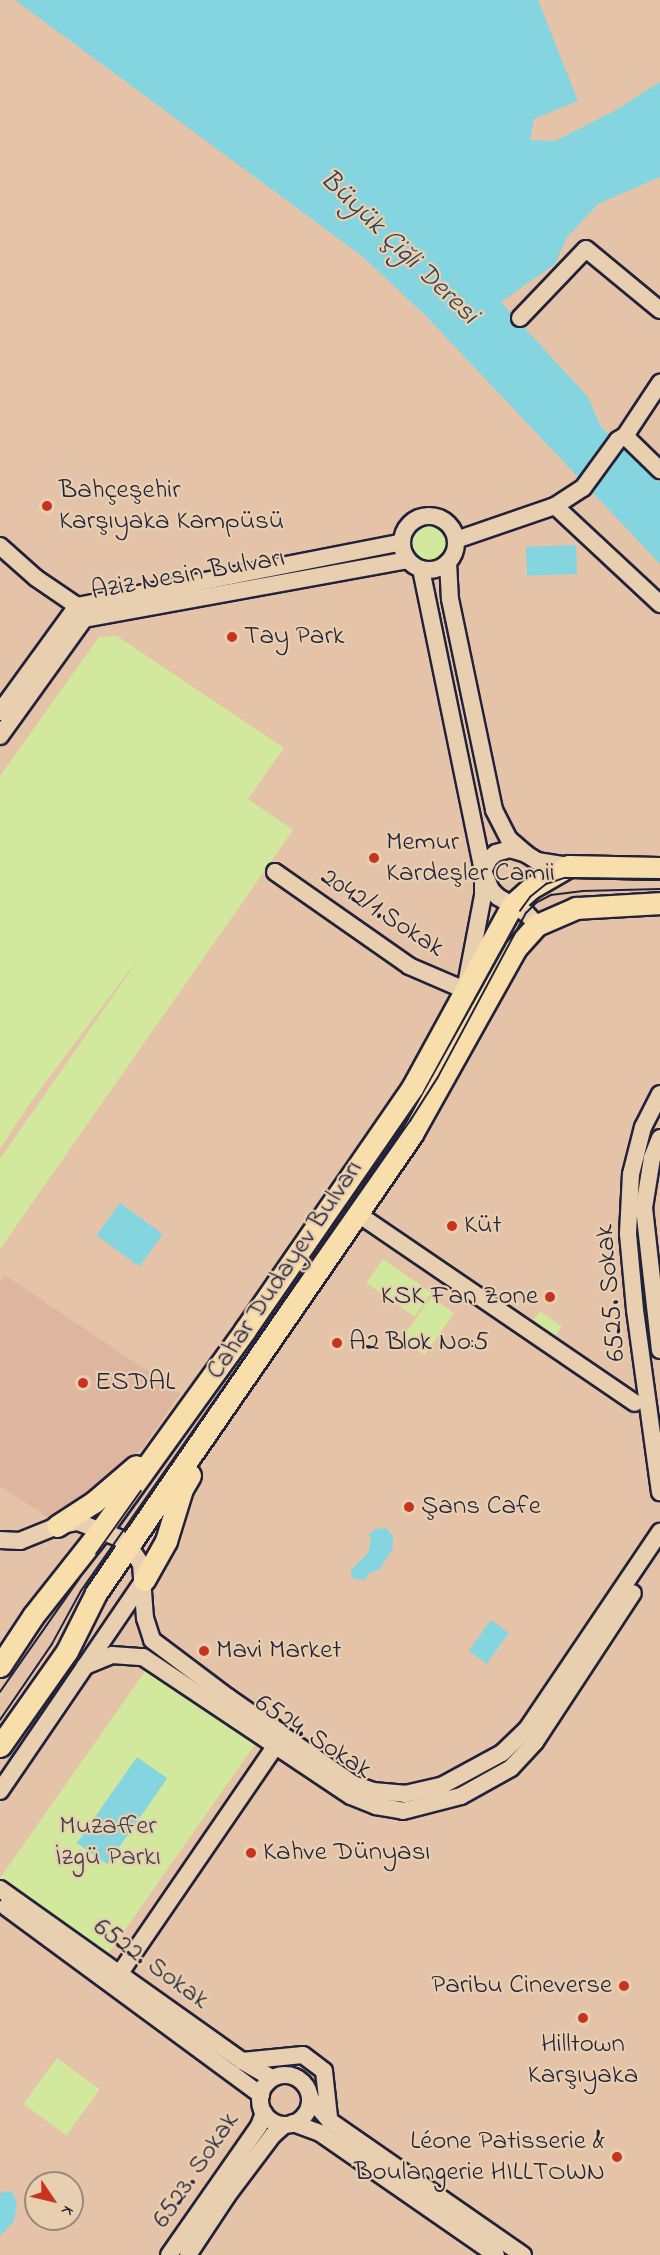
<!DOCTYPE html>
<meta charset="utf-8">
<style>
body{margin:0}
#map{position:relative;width:660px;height:2255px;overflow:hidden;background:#e5c3a8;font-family:"Indie Flower",sans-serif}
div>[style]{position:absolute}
.built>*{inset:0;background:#deb6a0}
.green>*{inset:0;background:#d2e89d;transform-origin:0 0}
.round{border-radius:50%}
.water>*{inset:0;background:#85d5e1;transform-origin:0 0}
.roads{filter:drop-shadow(2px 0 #22223b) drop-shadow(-2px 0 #22223b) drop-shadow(0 2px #22223b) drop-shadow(0 -2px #22223b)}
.minor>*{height:16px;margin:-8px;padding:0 8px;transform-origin:8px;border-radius:8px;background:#e8cfb0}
.minor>.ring{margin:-8px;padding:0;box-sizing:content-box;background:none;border:16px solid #e8cfb0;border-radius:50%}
.major>*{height:21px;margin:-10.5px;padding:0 10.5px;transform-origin:10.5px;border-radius:10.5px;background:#f8deab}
.tram>*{height:1.5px;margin:-0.75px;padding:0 0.75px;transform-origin:0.75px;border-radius:0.75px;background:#22223b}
.dots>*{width:16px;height:16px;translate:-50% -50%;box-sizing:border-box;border:3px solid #e8cfb0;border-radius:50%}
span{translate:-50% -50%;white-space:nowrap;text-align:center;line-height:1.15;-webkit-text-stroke:4.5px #e8cfb0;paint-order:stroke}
.poi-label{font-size:27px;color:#22223b}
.left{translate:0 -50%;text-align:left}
.right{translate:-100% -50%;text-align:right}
.street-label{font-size:27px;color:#22223b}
.park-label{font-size:27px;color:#3c404a}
.water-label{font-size:28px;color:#313d54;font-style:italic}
.north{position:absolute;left:24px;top:2171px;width:60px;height:60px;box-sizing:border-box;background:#e8cfb0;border:2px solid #998a81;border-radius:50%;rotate:125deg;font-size:16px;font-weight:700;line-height:24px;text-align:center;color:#22223b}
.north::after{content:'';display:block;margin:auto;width:21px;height:27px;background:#c8321e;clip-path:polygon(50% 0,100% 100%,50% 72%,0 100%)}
</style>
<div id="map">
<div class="built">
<i style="clip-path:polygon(5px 1275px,180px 1393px,144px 1446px,88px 1496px,49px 1518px,0 1486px,0 1283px)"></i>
</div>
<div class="green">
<i class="round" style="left:410px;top:524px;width:40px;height:40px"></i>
<i style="clip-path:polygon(117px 636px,284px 748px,248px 799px,293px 830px,0 1249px,0 1159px,147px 947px,30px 1103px,0 1149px,0 776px,99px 637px)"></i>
<i style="left:383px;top:1259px;width:59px;height:29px;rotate:35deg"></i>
<i style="left:431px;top:1297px;width:28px;height:51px;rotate:35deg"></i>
<i style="left:540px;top:1311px;width:27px;height:11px;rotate:36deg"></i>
<i style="left:148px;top:1667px;width:132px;height:259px;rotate:35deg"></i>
<i style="left:57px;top:2058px;width:53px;height:57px;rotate:36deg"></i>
</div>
<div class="water">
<i style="clip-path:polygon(15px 0,538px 0,578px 101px,534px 119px,530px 140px,555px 141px,616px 110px,660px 82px,660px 177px,598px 204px,567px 237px,555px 264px,501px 302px,588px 397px,601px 427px,660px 482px,660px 564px,425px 315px,362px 256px)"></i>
<i style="left:576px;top:545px;width:29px;height:50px;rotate:88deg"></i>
<i style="left:120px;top:1203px;width:53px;height:40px;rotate:36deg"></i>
<i style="clip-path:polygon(386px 1528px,393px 1536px,393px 1548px,379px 1570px,369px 1573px,365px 1580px,354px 1579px,351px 1576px,351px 1570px,368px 1553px,371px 1540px,369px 1534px,376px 1529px)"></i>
<i style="left:491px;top:1620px;width:22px;height:38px;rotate:36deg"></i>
<i style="left:137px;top:1757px;width:37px;height:105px;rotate:35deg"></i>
<i style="clip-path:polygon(4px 2191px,12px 2192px,17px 2202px,14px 2221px,0 2236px,0 2194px)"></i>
</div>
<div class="roads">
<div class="minor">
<i style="left:520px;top:318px;width:95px;rotate:-46.3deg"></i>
<i style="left:586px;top:249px;width:96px;rotate:39.5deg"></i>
<i style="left:625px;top:436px;width:49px;rotate:44.2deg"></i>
<i style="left:555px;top:506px;width:144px;rotate:43deg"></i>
<i class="ring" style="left:402px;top:516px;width:38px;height:38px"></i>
<i style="left:456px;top:540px;width:105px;rotate:-19deg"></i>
<i style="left:555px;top:506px;width:33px;rotate:-33deg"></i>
<i style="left:583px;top:488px;width:59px;rotate:-53.9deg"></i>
<i style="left:618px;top:440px;width:8px;rotate:-30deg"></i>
<i style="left:625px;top:436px;width:64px;rotate:-56.6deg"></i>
<i style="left:0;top:546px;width:48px;rotate:41.6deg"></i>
<i style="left:36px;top:578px;width:50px;rotate:34.3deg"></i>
<i style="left:77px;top:606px;width:131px;rotate:126deg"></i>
<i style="left:448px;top:562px;width:37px;rotate:87deg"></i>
<i style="left:450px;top:599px;width:216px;rotate:78.2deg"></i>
<i style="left:494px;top:810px;width:33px;rotate:63deg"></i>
<i style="left:509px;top:839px;width:23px;rotate:41deg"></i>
<i style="left:526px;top:854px;width:13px;rotate:32deg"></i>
<i style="left:537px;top:861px;width:32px;rotate:9deg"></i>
<i style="left:421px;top:569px;width:308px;rotate:78.4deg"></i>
<i style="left:483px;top:871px;width:21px;rotate:67deg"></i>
<i style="left:491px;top:890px;width:10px;rotate:45deg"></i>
<i style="left:498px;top:897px;width:32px;rotate:30deg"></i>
<i style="left:526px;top:913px;width:16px;rotate:47deg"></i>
<i style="left:84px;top:619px;width:15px;rotate:-118deg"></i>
<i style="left:77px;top:606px;width:331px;rotate:-11.1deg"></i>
<i style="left:0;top:736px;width:144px;rotate:-54.3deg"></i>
<i style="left:84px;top:619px;width:329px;rotate:-10.3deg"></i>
<i style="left:275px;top:872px;width:164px;rotate:35deg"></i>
<i style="left:409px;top:966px;width:61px;rotate:23.2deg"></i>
<i style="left:465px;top:990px;width:96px;rotate:-79.2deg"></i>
<i style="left:483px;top:896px;width:25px;rotate:-90deg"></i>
<i style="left:483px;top:871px;width:13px;rotate:-63deg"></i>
<i style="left:489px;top:859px;width:9px;rotate:-41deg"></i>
<i style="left:496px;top:853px;width:15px;rotate:-16deg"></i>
<i style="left:510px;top:849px;width:17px;rotate:17deg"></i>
<i style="left:660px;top:1094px;width:37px;rotate:117deg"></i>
<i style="left:643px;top:1127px;width:49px;rotate:104.3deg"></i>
<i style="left:631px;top:1174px;width:60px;rotate:92.9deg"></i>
<i style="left:628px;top:1234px;width:76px;rotate:84.7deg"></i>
<i style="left:635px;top:1310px;width:184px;rotate:82.2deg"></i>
<i style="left:660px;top:1138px;width:22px;rotate:112deg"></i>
<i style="left:652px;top:1158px;width:51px;rotate:99.1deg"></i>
<i style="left:644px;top:1208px;width:143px;rotate:83.6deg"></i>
<i style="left:358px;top:1214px;width:335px;rotate:34.3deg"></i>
<i style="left:0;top:1540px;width:20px;rotate:3deg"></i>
<i style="left:20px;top:1541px;width:40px;rotate:-22deg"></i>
<i style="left:57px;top:1526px;width:21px;rotate:-11deg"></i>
<i style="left:78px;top:1522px;width:44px;rotate:21.3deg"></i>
<i style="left:119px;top:1538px;width:13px;rotate:39deg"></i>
<i style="left:129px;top:1546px;width:22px;rotate:56deg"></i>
<i style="left:141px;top:1564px;width:54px;rotate:85.8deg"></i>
<i style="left:145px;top:1618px;width:23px;rotate:72deg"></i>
<i style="left:152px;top:1640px;width:95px;rotate:36.9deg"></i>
<i style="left:228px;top:1697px;width:152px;rotate:34.8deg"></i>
<i style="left:353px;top:1784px;width:21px;rotate:19deg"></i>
<i style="left:373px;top:1791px;width:32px;rotate:5deg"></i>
<i style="left:405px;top:1794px;width:39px;rotate:-13deg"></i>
<i style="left:443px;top:1785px;width:67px;rotate:-28.5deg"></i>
<i style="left:502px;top:1753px;width:35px;rotate:-44deg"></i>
<i style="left:527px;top:1729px;width:238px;rotate:-56deg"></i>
<i style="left:85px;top:1666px;width:29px;rotate:-22deg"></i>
<i style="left:112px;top:1655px;width:31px;rotate:4deg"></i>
<i style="left:143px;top:1657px;width:250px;rotate:33.8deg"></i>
<i style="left:351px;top:1796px;width:27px;rotate:22deg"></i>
<i style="left:376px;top:1806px;width:27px;rotate:10deg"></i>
<i style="left:403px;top:1811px;width:60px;rotate:-14.5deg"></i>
<i style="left:461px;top:1796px;width:57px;rotate:-29.2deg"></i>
<i style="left:511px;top:1768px;width:35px;rotate:-47deg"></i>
<i style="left:535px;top:1742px;width:178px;rotate:-56.7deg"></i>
<i style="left:0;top:1791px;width:255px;rotate:-55.7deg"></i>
<i style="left:0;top:1889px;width:297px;rotate:35.4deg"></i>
<i style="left:242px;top:2061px;width:34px;rotate:30deg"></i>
<i style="left:6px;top:1907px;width:317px;rotate:36.4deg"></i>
<i style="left:120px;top:1973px;width:276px;rotate:-55.6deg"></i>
<i style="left:242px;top:2061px;width:61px;rotate:-5.6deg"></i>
<i style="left:303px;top:2055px;width:26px;rotate:37deg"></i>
<i style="left:324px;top:2071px;width:46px;rotate:83.8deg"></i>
<i class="ring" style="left:260px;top:2075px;width:34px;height:34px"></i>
<i style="left:310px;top:2098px;width:30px;rotate:49deg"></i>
<i style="left:330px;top:2121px;width:235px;rotate:34.8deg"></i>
<i style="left:293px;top:2123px;width:29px;rotate:20deg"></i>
<i style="left:320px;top:2133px;width:214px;rotate:34.7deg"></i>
<i style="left:169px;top:2255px;width:157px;rotate:-55.1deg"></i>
<i style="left:259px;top:2126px;width:14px;rotate:-69deg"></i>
<i style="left:188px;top:2255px;width:71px;rotate:-56.5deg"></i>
<i style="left:227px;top:2196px;width:76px;rotate:-53deg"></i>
<i style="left:273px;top:2135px;width:15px;rotate:-42deg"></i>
</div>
<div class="major">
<i style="left:57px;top:1526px;width:44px;rotate:-33deg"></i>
<i style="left:94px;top:1502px;width:55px;rotate:-40.6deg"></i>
<i style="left:144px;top:1580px;width:45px;rotate:-60.6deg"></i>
<i style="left:166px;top:1541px;width:54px;rotate:-72.9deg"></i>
<i style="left:182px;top:1489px;width:16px;rotate:-60deg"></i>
<i style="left:0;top:1666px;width:60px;rotate:-56.6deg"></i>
<i style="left:33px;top:1616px;width:110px;rotate:-51.7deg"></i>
<i style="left:101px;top:1530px;width:246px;rotate:-54.2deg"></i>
<i style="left:245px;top:1330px;width:294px;rotate:-55.4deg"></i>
<i style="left:412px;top:1088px;width:209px;rotate:-61.3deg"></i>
<i style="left:512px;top:905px;width:25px;rotate:-42deg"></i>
<i style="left:531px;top:888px;width:44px;rotate:-30.1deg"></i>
<i style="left:569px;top:866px;width:91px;rotate:1.3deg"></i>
<i style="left:0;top:1746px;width:116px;rotate:-54.8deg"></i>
<i style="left:67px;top:1651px;width:65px;rotate:-63.4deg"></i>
<i style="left:96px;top:1593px;width:557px;rotate:-55.45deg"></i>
<i style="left:412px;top:1134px;width:213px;rotate:-60.8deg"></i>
<i style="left:516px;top:948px;width:31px;rotate:-48deg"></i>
<i style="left:537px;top:925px;width:43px;rotate:-23.6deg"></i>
<i style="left:576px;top:908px;width:84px;rotate:-3.4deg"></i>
</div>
</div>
<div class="tram">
<i style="left:520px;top:911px;width:17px;rotate:-54deg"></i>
<i style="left:530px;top:897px;width:21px;rotate:-39deg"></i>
<i style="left:546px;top:884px;width:20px;rotate:-18deg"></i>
<i style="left:565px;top:878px;width:95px;rotate:0.6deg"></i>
<i style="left:96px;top:1554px;width:77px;rotate:-54.5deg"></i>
<i style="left:0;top:1692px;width:138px;rotate:-55deg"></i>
<i style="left:0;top:1720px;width:92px;rotate:-55.6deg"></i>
<i style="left:52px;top:1644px;width:60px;rotate:-61.3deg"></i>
<i style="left:81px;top:1591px;width:574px;rotate:-55.01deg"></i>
<i style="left:410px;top:1121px;width:52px;rotate:-57.5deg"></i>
<i style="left:438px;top:1077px;width:186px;rotate:-61.8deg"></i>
<i style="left:526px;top:913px;width:14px;rotate:-45deg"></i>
<i style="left:536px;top:903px;width:17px;rotate:-28deg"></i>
<i style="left:551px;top:895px;width:32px;rotate:-7deg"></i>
<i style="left:583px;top:891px;width:77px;rotate:-1.5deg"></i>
</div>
<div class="dots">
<i style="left:47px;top:506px;background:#c8321e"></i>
<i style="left:232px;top:637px;background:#c8321e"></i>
<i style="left:374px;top:858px;background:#c8321e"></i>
<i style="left:452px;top:1226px;background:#c8321e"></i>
<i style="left:550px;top:1297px;background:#c8321e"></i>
<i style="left:337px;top:1343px;background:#c8321e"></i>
<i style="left:83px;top:1383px;background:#c8321e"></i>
<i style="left:409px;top:1507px;background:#c8321e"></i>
<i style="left:204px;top:1651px;background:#c8321e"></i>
<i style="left:251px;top:1853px;background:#c8321e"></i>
<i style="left:624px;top:1986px;background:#c8321e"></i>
<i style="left:583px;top:2018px;background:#c8321e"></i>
<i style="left:617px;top:2157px;background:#c8321e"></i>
</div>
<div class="poi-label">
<span class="left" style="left:59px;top:506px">Bahçeşehir<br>Karşıyaka Kampüsü</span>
<span class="left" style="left:244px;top:637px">Tay Park</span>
<span class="left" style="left:386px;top:858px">Memur<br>Kardeşler Camii</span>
<span class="left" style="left:464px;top:1226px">Küt</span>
<span class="right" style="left:538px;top:1297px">KSK Fan Zone</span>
<span class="left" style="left:349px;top:1343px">A2 Blok No:5</span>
<span class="left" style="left:95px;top:1383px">ESDAL</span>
<span class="left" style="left:421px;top:1507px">Şans Cafe</span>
<span class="left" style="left:216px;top:1651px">Mavi Market</span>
<span class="left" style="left:263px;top:1853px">Kahve Dünyası</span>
<span class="right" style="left:612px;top:1986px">Paribu Cineverse</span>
<span style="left:583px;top:2060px">Hilltown<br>Karşıyaka</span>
<span class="right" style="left:605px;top:2157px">Léone Patisserie &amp;<br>Boulangerie HILLTOWN</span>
</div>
<div class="street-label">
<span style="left:188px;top:575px;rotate:-10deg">Aziz Nesin Bulvarı</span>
<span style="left:382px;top:913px;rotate:33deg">2042/1.Sokak</span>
<span style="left:285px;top:1270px;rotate:-56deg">Cahar Dudayev Bulvarı</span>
<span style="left:611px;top:1293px;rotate:-95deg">6525. Sokak</span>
<span style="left:313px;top:1737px;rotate:33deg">6524. Sokak</span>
<span style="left:151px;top:1964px;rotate:36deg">6522. Sokak</span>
<span style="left:196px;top:2170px;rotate:-56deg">6523. Sokak</span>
</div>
<div class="park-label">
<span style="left:108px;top:1842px">Muzaffer<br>İzgü Parkı</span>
</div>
<div class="water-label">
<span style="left:398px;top:248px;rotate:44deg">Büyük Çiğli Deresi</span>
</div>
<div class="north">K</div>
</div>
